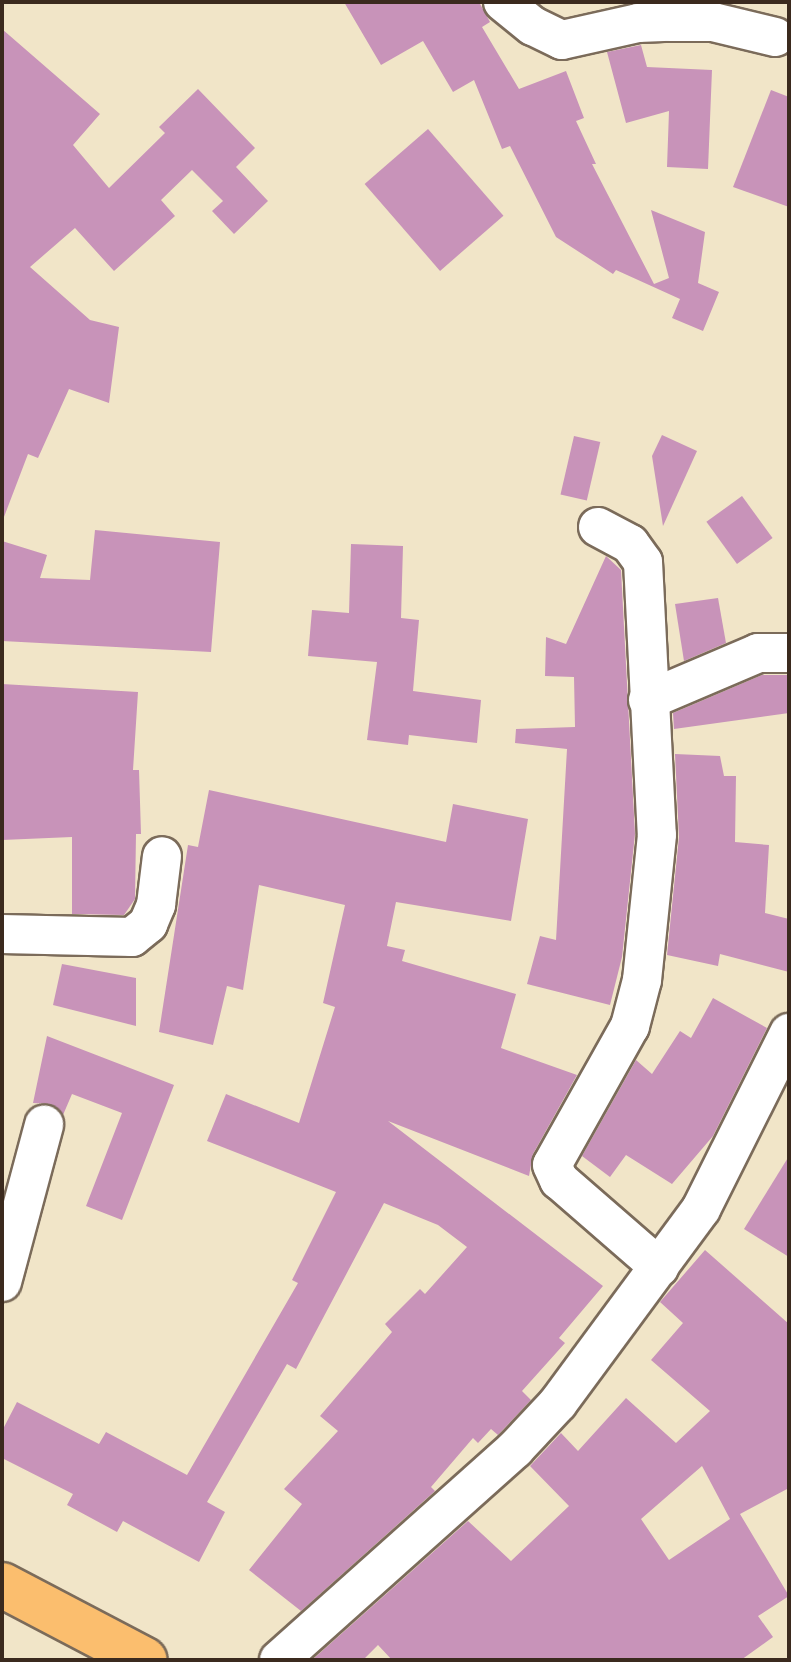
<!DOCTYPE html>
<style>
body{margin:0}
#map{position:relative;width:791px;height:1662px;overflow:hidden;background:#f1e5c8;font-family:"Patrick Hand",sans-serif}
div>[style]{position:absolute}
.building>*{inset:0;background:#c893b9;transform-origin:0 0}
.roads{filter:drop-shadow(2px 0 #7b6b5a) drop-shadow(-2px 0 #7b6b5a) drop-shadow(0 2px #7b6b5a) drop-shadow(0 -2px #7b6b5a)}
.minor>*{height:38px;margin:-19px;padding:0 19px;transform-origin:19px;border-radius:19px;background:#fff}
.major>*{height:44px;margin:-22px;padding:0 22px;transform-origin:22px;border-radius:22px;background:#fbbe6e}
span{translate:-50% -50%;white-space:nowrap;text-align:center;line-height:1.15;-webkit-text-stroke:6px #fcf5e5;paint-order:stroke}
.frame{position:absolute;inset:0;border:4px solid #3b2a1e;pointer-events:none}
</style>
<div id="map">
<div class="building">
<i style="clip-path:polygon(344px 2px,479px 2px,490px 22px,482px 27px,519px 89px,566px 71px,584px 118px,576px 121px,596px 164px,592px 164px,654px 284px,669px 278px,651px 210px,705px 232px,698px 283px,719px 292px,703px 331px,672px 318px,680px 299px,616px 270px,613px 274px,556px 237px,510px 146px,502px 149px,474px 80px,453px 92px,423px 41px,381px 65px)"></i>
<i style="clip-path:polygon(2px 29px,100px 114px,73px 145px,109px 188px,165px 133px,159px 127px,198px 89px,255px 148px,236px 167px,268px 201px,234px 234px,212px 211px,223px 201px,192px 170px,161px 200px,175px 216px,114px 271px,75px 228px,30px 267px,90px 320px,119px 327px,109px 403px,69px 389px,38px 458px,28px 454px,4px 517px)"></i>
<i style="clip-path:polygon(641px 45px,647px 67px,712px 70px,708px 169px,667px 167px,669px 111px,626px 123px,607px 52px)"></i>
<i style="clip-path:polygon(771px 90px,789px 97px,789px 207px,733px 187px)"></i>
<i style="left:428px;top:129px;width:115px;height:84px;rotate:49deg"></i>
<i style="clip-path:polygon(662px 435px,697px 451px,663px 526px,652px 456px)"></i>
<i style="left:574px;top:436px;width:27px;height:60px;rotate:13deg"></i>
<i style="left:742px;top:496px;width:52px;height:44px;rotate:54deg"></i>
<i style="clip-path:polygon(95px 530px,220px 542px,211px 652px,2px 641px,2px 541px,47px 555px,40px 578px,90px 580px)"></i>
<i style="clip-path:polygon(351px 544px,403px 546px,401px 618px,419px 620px,413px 691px,481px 700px,477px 743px,409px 735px,408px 745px,367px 740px,377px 662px,308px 656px,312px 610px,349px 613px)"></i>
<i style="clip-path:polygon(606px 556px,621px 570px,635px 834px,622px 957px,610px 1005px,527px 984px,540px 936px,556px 940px,567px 749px,515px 743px,516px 729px,575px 727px,574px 677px,545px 676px,546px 637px,566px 644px)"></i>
<i style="clip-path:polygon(718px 598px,726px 643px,684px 661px,675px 604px)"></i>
<i style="clip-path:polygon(762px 675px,787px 675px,789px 713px,674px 729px,673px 713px)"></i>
<i style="clip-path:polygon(2px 684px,138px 692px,133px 770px,139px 770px,141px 834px,136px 834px,135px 899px,124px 915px,72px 914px,72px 837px,2px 840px)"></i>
<i style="clip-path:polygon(675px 754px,720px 756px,724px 776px,736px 776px,735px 842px,769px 845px,765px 913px,789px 919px,789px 972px,720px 954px,718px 966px,667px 955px,679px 837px)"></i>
<i style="clip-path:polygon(209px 790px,446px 842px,453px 804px,528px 819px,511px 921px,396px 902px,387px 946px,405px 950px,402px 961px,516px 994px,501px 1048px,577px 1075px,533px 1154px,529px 1176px,388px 1121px,603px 1286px,559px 1338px,565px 1343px,522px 1391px,531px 1400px,498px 1435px,491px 1429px,478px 1443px,473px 1438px,431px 1487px,435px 1491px,301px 1611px,249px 1570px,302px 1504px,284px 1489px,338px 1431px,320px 1416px,392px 1332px,385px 1324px,420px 1289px,425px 1294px,467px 1247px,438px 1225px,384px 1203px,296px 1369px,287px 1364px,207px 1502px,225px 1512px,199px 1562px,123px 1521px,117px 1532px,67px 1505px,73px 1494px,2px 1458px,2px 1431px,17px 1402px,99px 1444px,106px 1432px,187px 1475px,298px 1283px,292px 1280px,336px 1192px,207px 1141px,226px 1094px,299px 1123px,335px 1007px,323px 1003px,345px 905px,259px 885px,243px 990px,227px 986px,213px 1045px,159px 1032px,188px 845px,198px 847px)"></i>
<i style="clip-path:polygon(62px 964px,136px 978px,136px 1026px,53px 1005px)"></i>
<i style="clip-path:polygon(713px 998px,767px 1028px,713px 1136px,672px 1184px,626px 1155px,610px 1177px,582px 1156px,636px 1060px,652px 1074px,680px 1031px,691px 1038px)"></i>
<i style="clip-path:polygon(47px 1036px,174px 1085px,122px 1220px,86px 1206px,122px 1113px,72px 1094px,63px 1115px,50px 1104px,33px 1103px)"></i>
<i style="clip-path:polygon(789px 1156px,789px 1257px,744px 1229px)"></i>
<i style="clip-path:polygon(evenodd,705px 1250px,789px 1324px,789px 1488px,740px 1514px,789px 1596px,758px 1616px,773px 1637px,741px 1660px,392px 1660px,378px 1645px,363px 1660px,312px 1660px,468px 1521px,511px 1561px,569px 1506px,530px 1466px,561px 1433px,578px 1451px,626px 1398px,676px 1443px,710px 1411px,651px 1360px,683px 1323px,660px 1302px,705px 1250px,702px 1466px,730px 1519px,669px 1560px,641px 1519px,702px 1466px)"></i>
</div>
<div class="roads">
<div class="minor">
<i style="left:503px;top:2px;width:38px;rotate:39deg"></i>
<i style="left:533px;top:26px;width:32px;rotate:26deg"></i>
<i style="left:562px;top:40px;width:78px;rotate:-12.6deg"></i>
<i style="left:638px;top:23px;width:32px;rotate:-2deg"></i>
<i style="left:670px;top:22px;width:43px"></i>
<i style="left:713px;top:22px;width:64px;rotate:13.6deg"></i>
<i style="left:598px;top:527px;width:36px;rotate:28deg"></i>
<i style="left:630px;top:544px;width:22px;rotate:54deg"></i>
<i style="left:643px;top:562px;width:273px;rotate:87.1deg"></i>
<i style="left:657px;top:835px;width:146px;rotate:95.9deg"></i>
<i style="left:642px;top:980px;width:48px;rotate:104.6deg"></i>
<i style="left:630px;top:1026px;width:159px;rotate:119.3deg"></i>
<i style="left:552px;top:1165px;width:17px;rotate:65deg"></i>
<i style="left:559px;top:1180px;width:133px;rotate:41deg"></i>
<i style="left:648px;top:700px;width:120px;rotate:-23.1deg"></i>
<i style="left:758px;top:653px;width:31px"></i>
<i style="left:2px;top:934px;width:130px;rotate:1.3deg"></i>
<i style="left:132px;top:937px;width:21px;rotate:-39deg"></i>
<i style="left:148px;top:924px;width:21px;rotate:-67deg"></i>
<i style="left:156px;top:905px;width:49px;rotate:-83deg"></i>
<i style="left:2px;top:1282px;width:163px;rotate:-75deg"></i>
<i style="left:279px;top:1660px;width:317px;rotate:-41.8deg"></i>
<i style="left:515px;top:1449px;width:63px;rotate:-46.9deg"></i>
<i style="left:558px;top:1403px;width:241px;rotate:-53.6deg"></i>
<i style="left:701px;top:1209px;width:197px;rotate:-63.4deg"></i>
</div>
<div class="major">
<i style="left:2px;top:1585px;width:161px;rotate:27.7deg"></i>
</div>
</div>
<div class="frame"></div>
</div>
